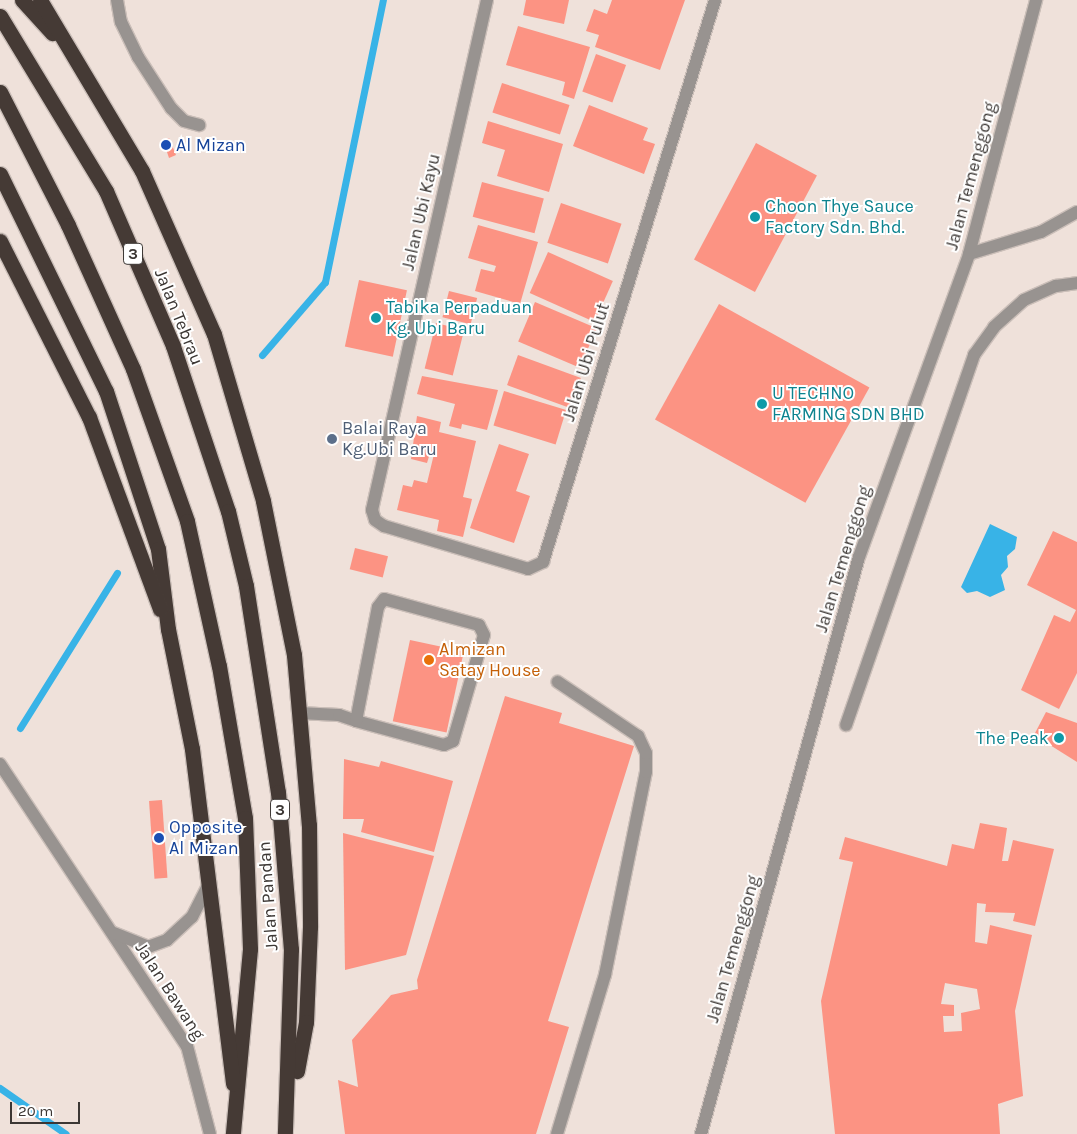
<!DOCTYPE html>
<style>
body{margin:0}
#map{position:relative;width:1077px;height:1134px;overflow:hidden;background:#efe1da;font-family:Karla,sans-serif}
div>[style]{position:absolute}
.water>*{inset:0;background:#38b3e7}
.stream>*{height:7px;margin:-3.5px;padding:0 3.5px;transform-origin:3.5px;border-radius:3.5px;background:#38b3e7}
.building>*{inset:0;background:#fc9383;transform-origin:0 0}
.roads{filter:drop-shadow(1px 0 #cbbfb9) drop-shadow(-1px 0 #cbbfb9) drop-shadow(0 1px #cbbfb9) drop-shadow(0 -1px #cbbfb9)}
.minor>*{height:12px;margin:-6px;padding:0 6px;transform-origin:6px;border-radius:6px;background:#989390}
.highway>*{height:15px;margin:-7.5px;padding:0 7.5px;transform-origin:7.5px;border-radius:7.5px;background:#453a35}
.dots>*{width:14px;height:14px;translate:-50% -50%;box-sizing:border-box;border:2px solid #fff;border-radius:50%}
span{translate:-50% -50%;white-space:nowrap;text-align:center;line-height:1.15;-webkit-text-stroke:4px #fff;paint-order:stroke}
.shield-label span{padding:1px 4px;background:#fff;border:1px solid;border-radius:4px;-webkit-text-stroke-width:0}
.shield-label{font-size:16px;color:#3c3734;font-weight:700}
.transit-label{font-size:18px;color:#164399}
.left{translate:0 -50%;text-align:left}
.street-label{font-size:18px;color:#3c3734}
.culture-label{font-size:18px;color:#0d838f}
.right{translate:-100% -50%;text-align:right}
.service-label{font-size:18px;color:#4e5e75}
.food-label{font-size:18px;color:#c56008}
.scale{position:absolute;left:10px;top:1102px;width:70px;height:22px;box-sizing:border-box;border:2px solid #3c3734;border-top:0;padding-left:6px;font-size:15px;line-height:18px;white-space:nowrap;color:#3c3734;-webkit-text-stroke:4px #fff;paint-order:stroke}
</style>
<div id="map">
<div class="water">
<i style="clip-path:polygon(990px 524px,1017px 537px,1015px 549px,1007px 556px,1008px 567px,1001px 575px,1005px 590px,990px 597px,977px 591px,967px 593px,961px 587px)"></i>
</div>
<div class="stream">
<i style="left:262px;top:355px;width:96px;rotate:-49.2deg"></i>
<i style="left:325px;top:282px;width:288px;rotate:-78.4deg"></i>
<i style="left:20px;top:728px;width:183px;rotate:-58deg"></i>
<i style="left:0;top:1088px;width:80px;rotate:34.9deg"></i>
</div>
<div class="building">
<i style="clip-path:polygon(526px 0,569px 0,564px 24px,523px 15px)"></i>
<i style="clip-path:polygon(612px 0,685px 0,660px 70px,595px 47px,599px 35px,586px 31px,594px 9px,607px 14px)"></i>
<i style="clip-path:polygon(518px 26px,590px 47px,574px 99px,562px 95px,565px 82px,506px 65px)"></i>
<i style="left:596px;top:54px;width:32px;height:40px;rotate:20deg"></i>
<i style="left:502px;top:83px;width:71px;height:31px;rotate:18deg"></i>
<i style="clip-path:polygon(589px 105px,648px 128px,643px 140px,655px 144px,644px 174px,573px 146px)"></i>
<i style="clip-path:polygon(488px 121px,563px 144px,549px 192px,497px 176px,505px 150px,482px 143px)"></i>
<i style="clip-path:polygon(169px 138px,176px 155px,169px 158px,163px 140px)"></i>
<i style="left:756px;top:143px;width:69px;height:132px;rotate:28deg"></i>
<i style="left:482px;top:182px;width:64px;height:36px;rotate:15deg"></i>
<i style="left:561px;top:203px;width:64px;height:42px;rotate:19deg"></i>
<i style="clip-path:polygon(478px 225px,538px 242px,520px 304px,475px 291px,481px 269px,494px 272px,496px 266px,468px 258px)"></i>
<i style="left:548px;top:252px;width:71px;height:45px;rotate:24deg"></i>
<i style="left:359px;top:280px;width:49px;height:68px;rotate:12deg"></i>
<i style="left:449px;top:291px;width:29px;height:27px;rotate:14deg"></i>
<i style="left:535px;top:302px;width:67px;height:43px;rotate:23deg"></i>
<i style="left:719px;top:304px;width:172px;height:132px;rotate:29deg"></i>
<i style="left:436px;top:323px;width:29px;height:47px;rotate:14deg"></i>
<i style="left:518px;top:355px;width:67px;height:32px;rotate:20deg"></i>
<i style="clip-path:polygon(422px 376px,498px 390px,487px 430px,462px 424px,461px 429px,449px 426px,455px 404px,417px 394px)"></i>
<i style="left:504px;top:391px;width:65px;height:36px;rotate:17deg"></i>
<i style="clip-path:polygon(417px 416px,441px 422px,439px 432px,476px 441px,463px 497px,472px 499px,463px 537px,437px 531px,439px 520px,397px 510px,403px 485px,412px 487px,414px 480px,427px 483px,434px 454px,430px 453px,427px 463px,411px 459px)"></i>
<i style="clip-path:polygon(499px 444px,529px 454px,516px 491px,530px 496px,514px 543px,470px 528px)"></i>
<i style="clip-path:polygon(1053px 531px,1077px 542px,1077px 673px,1059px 709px,1021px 690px,1054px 615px,1070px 622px,1076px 610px,1027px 585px)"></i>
<i style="left:355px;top:548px;width:34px;height:22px;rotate:14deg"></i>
<i style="left:410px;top:640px;width:55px;height:83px;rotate:12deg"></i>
<i style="clip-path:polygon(505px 696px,562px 713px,559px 723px,634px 746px,548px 1021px,569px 1027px,536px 1134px,345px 1134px,338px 1080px,358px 1087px,352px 1040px,391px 995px,418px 989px,417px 980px)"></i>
<i style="clip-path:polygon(1046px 712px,1077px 723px,1077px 762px,1034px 735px)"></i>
<i style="clip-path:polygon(344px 759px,379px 767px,381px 761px,453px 781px,434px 852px,361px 832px,364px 819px,343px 819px)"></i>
<i style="left:162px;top:800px;width:78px;height:13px;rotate:86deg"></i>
<i style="clip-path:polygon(evenodd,980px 823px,1007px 828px,1002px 861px,1008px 861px,1013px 840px,1054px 849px,1035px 926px,1013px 921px,1015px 913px,985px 912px,986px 904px,977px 903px,975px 942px,987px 944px,990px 925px,1032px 935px,1015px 1011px,1023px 1096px,998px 1104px,1000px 1134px,835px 1134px,821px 1001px,853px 862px,839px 859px,845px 837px,947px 866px,952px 844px,974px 849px,980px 823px,945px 983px,977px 989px,980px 1009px,961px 1013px,962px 1031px,944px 1032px,943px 1016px,954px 1016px,954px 1005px,941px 1004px,945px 983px)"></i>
<i style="clip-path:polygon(343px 833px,434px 856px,406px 955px,345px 970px)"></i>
</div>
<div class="roads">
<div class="minor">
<i style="left:117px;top:0;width:22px;rotate:80deg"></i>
<i style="left:121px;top:22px;width:39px;rotate:64deg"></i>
<i style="left:138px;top:57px;width:61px;rotate:57.1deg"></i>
<i style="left:171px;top:108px;width:18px;rotate:45deg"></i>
<i style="left:184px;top:121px;width:16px;rotate:15deg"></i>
<i style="left:487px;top:0;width:523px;rotate:102.71deg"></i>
<i style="left:372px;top:510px;width:10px;rotate:73deg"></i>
<i style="left:375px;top:520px;width:11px;rotate:34deg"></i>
<i style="left:384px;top:526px;width:150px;rotate:16.6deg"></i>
<i style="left:528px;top:569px;width:17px;rotate:-25deg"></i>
<i style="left:543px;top:562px;width:588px;rotate:-72.98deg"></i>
<i style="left:969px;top:254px;width:75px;rotate:-17deg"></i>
<i style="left:1041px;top:232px;width:41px;rotate:-29.1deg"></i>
<i style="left:299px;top:713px;width:40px;rotate:2.9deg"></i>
<i style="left:339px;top:715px;width:18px;rotate:19deg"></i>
<i style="left:356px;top:721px;width:91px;rotate:15.3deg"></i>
<i style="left:444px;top:745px;width:10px;rotate:-24deg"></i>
<i style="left:453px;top:741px;width:110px;rotate:-73.7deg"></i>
<i style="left:484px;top:635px;width:11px;rotate:-117deg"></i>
<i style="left:479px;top:625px;width:98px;rotate:-164.7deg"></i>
<i style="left:384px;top:599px;width:10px;rotate:127deg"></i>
<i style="left:378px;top:607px;width:116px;rotate:100.9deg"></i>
<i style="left:846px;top:725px;width:392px;rotate:-70.9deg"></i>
<i style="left:974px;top:355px;width:34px;rotate:-54deg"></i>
<i style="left:994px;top:327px;width:40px;rotate:-42deg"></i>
<i style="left:1024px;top:300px;width:35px;rotate:-24deg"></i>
<i style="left:1056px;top:286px;width:21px;rotate:-8deg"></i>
<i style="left:0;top:764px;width:338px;rotate:56.5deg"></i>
<i style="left:187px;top:1046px;width:91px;rotate:75.4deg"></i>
<i style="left:114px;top:933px;width:37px;rotate:22deg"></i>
<i style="left:148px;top:947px;width:20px;rotate:-20deg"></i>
<i style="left:167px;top:940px;width:34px;rotate:-43deg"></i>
<i style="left:192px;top:917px;width:36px;rotate:-63deg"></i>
<i style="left:557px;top:1134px;width:166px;rotate:-73.2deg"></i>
<i style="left:605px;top:975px;width:207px;rotate:-78.6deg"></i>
<i style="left:646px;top:772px;width:19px;rotate:-90deg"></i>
<i style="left:646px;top:753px;width:19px;rotate:-115deg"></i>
<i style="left:638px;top:736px;width:97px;rotate:-146deg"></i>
<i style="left:701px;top:1134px;width:598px;rotate:-74.69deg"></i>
<i style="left:859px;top:557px;width:322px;rotate:-70deg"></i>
<i style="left:969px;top:254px;width:263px;rotate:-75.2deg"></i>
</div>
<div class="highway">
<i style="left:22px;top:0;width:45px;rotate:47.7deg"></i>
<i style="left:40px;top:0;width:199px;rotate:59.2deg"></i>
<i style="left:142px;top:171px;width:178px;rotate:66.2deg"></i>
<i style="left:214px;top:334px;width:174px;rotate:73.6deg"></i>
<i style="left:263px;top:501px;width:157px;rotate:78.6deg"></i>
<i style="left:294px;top:655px;width:171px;rotate:85deg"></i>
<i style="left:309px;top:825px;width:102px;rotate:89.4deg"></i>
<i style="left:310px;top:927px;width:95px;rotate:92.4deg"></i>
<i style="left:306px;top:1022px;width:50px;rotate:100.4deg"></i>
<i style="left:0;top:16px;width:205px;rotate:58.8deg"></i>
<i style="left:106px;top:191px;width:169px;rotate:66.6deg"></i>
<i style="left:173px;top:346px;width:174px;rotate:71.6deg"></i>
<i style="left:228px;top:511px;width:77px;rotate:76.5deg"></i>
<i style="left:246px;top:586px;width:208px;rotate:81.2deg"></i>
<i style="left:278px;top:792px;width:158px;rotate:85.3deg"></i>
<i style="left:291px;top:949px;width:185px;rotate:91.9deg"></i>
<i style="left:0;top:92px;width:149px;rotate:62.9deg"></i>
<i style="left:68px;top:225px;width:158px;rotate:65.7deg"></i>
<i style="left:133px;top:369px;width:161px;rotate:70.4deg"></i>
<i style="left:187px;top:521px;width:148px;rotate:77.6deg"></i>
<i style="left:219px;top:666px;width:154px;rotate:80.3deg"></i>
<i style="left:245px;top:818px;width:131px;rotate:87.8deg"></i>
<i style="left:250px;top:949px;width:186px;rotate:95.3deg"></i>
<i style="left:0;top:174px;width:242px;rotate:64deg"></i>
<i style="left:106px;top:391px;width:166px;rotate:71.8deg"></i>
<i style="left:158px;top:549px;width:81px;rotate:82.9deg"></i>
<i style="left:168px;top:629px;width:122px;rotate:78.7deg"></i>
<i style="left:192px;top:749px;width:337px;rotate:83deg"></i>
<i style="left:0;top:241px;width:197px;rotate:63.2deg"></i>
<i style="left:89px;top:417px;width:205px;rotate:69.7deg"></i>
</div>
</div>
<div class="dots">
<i style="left:166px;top:145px;background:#1a4fb4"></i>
<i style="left:755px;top:217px;background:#0f9aa8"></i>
<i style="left:376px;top:318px;background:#0f9aa8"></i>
<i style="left:762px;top:404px;background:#0f9aa8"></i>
<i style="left:332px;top:439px;background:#5c6f8a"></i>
<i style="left:429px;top:660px;background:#e8710a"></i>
<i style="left:1059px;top:738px;background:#0f9aa8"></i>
<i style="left:159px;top:838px;background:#1a4fb4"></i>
</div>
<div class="shield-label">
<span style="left:133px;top:254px">3</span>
<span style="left:280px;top:810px">3</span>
</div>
<div class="transit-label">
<span class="left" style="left:176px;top:145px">Al Mizan</span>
<span class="left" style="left:169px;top:838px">Opposite<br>Al Mizan</span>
</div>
<div class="street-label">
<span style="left:971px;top:176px;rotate:-75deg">Jalan Temenggong</span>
<span style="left:421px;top:212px;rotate:-77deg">Jalan Ubi Kayu</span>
<span style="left:179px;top:317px;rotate:68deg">Jalan Tebrau</span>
<span style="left:586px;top:362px;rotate:-73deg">Jalan Ubi Pulut</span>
<span style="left:843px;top:559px;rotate:-73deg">Jalan Temenggong</span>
<span style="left:268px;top:896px;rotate:-94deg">Jalan Pandan</span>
<span style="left:733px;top:949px;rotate:-74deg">Jalan Temenggong</span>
<span style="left:170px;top:991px;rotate:57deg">Jalan Bawang</span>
</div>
<div class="culture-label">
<span class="left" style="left:765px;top:217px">Choon Thye Sauce<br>Factory Sdn. Bhd.</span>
<span class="left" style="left:386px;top:318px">Tabika Perpaduan<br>Kg. Ubi Baru</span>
<span class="left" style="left:772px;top:404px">U TECHNO<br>FARMING SDN BHD</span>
<span class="right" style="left:1049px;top:738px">The Peak</span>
</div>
<div class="service-label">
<span class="left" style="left:342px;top:439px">Balai Raya<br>Kg.Ubi Baru</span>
</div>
<div class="food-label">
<span class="left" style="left:439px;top:660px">Almizan<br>Satay House</span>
</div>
<div class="scale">20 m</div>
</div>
